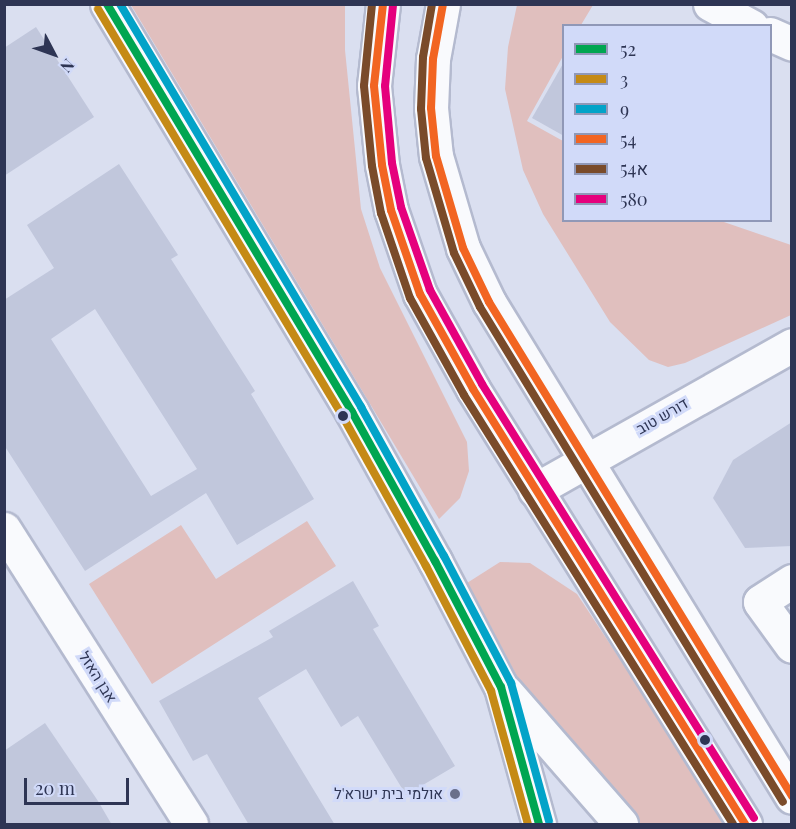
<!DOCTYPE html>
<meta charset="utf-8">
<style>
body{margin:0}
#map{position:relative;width:796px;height:829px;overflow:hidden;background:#dadff0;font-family:"Playfair Display",Heebo,serif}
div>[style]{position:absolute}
.green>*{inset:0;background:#e0bfbe}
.building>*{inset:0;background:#c1c7dc}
.roads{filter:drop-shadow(2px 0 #b4bacf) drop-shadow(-2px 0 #b4bacf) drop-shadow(0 2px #b4bacf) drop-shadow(0 -2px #b4bacf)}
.minor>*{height:33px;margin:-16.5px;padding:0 16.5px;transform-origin:16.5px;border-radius:16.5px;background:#f9fafd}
.bus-1>*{height:8px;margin:-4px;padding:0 4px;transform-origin:4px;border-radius:4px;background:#00a651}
.bus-2>*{height:8px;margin:-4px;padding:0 4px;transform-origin:4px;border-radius:4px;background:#c58a15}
.bus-3>*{height:8px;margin:-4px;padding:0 4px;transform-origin:4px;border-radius:4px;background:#02a3c8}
.bus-4>*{height:8px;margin:-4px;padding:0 4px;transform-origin:4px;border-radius:4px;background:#f26522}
.bus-5>*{height:8px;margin:-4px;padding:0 4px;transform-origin:4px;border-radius:4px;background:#7a4b2a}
.bus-6>*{height:8px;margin:-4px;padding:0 4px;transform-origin:4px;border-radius:4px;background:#e5007d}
.dots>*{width:16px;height:16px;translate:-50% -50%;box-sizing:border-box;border:3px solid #d1daf9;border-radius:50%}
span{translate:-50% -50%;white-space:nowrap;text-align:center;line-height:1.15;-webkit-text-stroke:6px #d1daf9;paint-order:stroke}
.street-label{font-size:15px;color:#2e3554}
.poi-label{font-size:15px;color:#2e3554}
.right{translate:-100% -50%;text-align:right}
.frame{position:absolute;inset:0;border:6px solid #2e3554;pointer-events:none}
.legend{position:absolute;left:562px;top:24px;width:210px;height:198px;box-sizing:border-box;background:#d1daf9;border:2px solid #9098b7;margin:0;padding:8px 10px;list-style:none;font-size:18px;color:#2e3554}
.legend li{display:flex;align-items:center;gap:12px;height:30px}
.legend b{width:30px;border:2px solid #9098b7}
.north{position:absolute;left:24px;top:24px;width:60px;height:60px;-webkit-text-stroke:4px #d1daf9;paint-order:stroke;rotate:131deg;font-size:16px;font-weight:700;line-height:24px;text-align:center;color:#2e3554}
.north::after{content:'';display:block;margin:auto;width:21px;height:27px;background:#2e3554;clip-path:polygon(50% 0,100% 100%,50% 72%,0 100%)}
.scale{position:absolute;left:24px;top:778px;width:105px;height:27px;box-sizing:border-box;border:3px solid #2e3554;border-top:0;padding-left:8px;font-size:18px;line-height:21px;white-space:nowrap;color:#2e3554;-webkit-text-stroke:4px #d1daf9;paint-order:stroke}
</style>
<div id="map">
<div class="green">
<i style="clip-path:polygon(131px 5px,345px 5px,345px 50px,361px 209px,380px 268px,467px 442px,469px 471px,460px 498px,439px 519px)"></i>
<i style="clip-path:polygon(517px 5px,593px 5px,581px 25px,564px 26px,563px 56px,527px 121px,563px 141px,564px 220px,721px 221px,791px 245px,791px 315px,685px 363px,668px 367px,649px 360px,610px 322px,543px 214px,523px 170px,505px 89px,508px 47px)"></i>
<i style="clip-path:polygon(307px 521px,336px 566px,152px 684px,89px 584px,181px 525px,216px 579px)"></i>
<i style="clip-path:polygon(500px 562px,530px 563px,577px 594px,729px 824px,637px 824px,551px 740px,467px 583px)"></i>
</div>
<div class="building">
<i style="clip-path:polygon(36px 27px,94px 117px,4px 176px,4px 48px)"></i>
<i style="clip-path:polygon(564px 62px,564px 136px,532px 118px)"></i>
<i style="clip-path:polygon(evenodd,119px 164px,178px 255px,171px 259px,255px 391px,251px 394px,314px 499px,237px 545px,206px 493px,85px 571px,4px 445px,4px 300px,54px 268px,27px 225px,119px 164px,95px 309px,197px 469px,151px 496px,51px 339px,95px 309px)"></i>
<i style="clip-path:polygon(792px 422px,792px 546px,745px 548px,713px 498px,733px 460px)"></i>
<i style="clip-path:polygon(353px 581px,379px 626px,373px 629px,455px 766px,406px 795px,358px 716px,341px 727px,306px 669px,258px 698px,335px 825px,249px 825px,207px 754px,193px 761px,159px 701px,273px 637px,269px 631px)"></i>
<i style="clip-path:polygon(45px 723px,98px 801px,112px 825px,4px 825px,4px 751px)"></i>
</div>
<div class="roads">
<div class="minor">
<i style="left:107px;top:4px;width:476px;rotate:59deg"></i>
<i style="left:352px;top:412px;width:171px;rotate:60.9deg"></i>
<i style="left:435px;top:561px;width:142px;rotate:62.4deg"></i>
<i style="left:501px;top:687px;width:142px;rotate:74.5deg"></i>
<i style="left:383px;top:4px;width:82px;rotate:96.3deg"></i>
<i style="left:374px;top:86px;width:79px;rotate:84.2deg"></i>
<i style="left:382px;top:165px;width:46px;rotate:78.7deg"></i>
<i style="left:391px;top:210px;width:89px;rotate:71deg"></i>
<i style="left:420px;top:294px;width:109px;rotate:60.8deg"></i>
<i style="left:473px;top:389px;width:513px;rotate:57.98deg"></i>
<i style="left:443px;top:4px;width:56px;rotate:100.3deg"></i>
<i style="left:433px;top:59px;width:49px;rotate:92.3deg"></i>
<i style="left:431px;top:108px;width:48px;rotate:84.1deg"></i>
<i style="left:436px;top:156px;width:96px;rotate:73.6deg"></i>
<i style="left:463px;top:248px;width:60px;rotate:64.3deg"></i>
<i style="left:489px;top:302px;width:580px;rotate:58.53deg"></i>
<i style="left:710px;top:4px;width:47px;rotate:28.2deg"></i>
<i style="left:770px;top:34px;width:24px;rotate:24deg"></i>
<i style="left:535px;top:490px;width:295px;rotate:-29.4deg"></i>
<i style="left:4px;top:529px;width:349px;rotate:57.6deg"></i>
<i style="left:792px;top:581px;width:38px;rotate:147deg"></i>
<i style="left:760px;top:602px;width:54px;rotate:54deg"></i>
<i style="left:506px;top:692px;width:175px;rotate:48.9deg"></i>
</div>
</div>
<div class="bus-1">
<i style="left:107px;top:4px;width:476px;rotate:59deg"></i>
<i style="left:352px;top:412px;width:171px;rotate:60.9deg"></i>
<i style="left:435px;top:561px;width:142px;rotate:62.4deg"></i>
<i style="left:501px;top:687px;width:142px;rotate:74.5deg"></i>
</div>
<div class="bus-2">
<i style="left:98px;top:9px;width:476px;rotate:59deg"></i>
<i style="left:343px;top:417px;width:171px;rotate:60.9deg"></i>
<i style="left:426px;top:566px;width:141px;rotate:62.5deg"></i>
<i style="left:491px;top:691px;width:138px;rotate:74.5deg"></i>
</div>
<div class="bus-3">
<i style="left:120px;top:4px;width:470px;rotate:59.1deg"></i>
<i style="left:361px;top:407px;width:171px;rotate:60.9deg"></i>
<i style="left:444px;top:556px;width:144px;rotate:62.2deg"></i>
<i style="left:511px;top:683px;width:143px;rotate:74.6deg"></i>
</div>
<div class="bus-4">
<i style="left:383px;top:4px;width:82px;rotate:96.3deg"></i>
<i style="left:374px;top:86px;width:79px;rotate:84.2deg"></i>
<i style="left:382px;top:165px;width:46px;rotate:78.7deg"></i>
<i style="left:391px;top:210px;width:89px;rotate:71deg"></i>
<i style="left:420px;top:294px;width:109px;rotate:60.8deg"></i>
<i style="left:473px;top:389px;width:513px;rotate:57.98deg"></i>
<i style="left:443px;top:4px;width:56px;rotate:100.3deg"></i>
<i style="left:433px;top:59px;width:49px;rotate:92.3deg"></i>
<i style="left:431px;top:108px;width:48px;rotate:84.1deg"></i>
<i style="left:436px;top:156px;width:96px;rotate:73.6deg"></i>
<i style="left:463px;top:248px;width:60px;rotate:64.3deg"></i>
<i style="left:489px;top:302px;width:580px;rotate:58.48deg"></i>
</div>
<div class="bus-5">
<i style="left:372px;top:4px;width:82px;rotate:95.6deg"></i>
<i style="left:364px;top:86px;width:80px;rotate:84.3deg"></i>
<i style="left:372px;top:166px;width:48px;rotate:79.2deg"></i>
<i style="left:381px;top:213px;width:90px;rotate:71.2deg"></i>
<i style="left:410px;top:298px;width:111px;rotate:60.9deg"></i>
<i style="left:464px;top:395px;width:506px;rotate:57.91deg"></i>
<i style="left:432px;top:4px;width:54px;rotate:99.6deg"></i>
<i style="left:423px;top:57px;width:52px;rotate:92.2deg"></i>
<i style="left:421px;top:109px;width:49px;rotate:84.2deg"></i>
<i style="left:426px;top:158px;width:99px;rotate:73.6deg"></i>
<i style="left:454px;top:253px;width:60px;rotate:64.3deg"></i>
<i style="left:480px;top:307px;width:580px;rotate:58.53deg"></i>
</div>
<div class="bus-6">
<i style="left:393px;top:5px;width:81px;rotate:95.6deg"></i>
<i style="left:385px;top:86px;width:77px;rotate:84.8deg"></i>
<i style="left:392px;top:163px;width:45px;rotate:78.4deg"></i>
<i style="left:401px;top:207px;width:88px;rotate:70.7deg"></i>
<i style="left:430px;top:290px;width:107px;rotate:61deg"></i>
<i style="left:482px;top:384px;width:512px;rotate:57.92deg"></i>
</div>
<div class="dots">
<i style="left:343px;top:416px;background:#2e3554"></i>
<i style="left:705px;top:740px;background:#2e3554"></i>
<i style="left:455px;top:794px;background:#6a708b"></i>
</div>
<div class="street-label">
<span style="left:662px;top:416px;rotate:-30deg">דורש טוב</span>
<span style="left:98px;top:677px;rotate:58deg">אבן האזל</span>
</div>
<div class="poi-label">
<span class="right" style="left:443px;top:794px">אולמי בית ישרא'ל</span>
</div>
<div class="frame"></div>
<ul class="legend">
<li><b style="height:8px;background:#00a651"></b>52</li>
<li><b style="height:8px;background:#c58a15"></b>3</li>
<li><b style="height:8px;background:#02a3c8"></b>9</li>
<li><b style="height:8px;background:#f26522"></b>54</li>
<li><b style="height:8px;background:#7a4b2a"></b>54א</li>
<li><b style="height:8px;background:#e5007d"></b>580</li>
</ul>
<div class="north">N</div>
<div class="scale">20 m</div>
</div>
